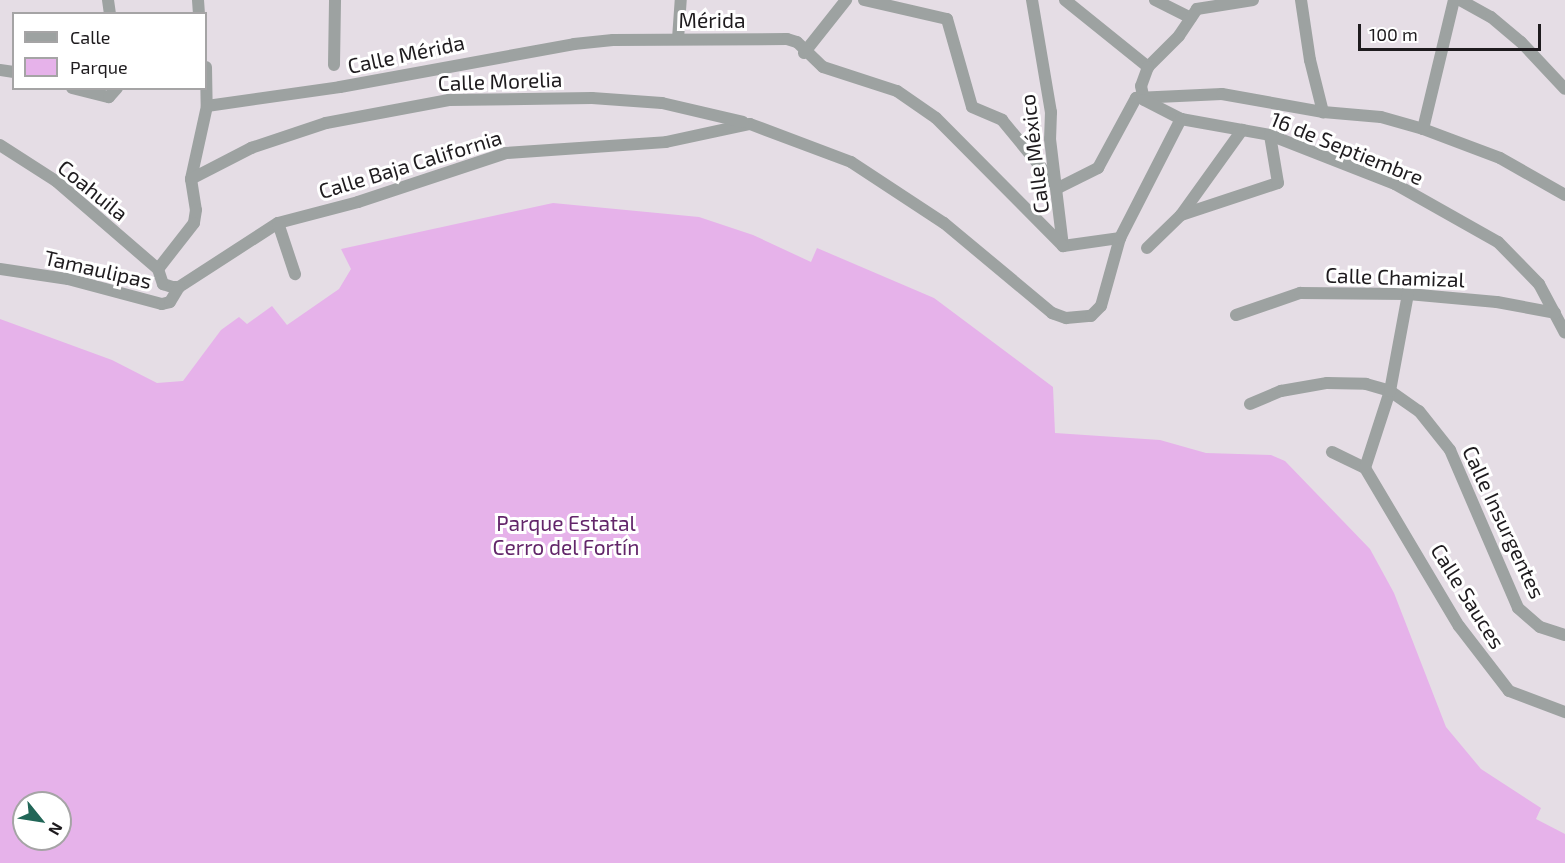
<!DOCTYPE html>
<meta charset="utf-8">
<style>
body{margin:0}
#map{position:relative;width:1565px;height:863px;overflow:hidden;background:#e5dde5;font-family:"Exo 2",sans-serif}
div>[style]{position:absolute}
.green>*{inset:0;background:#e6b2ea}
.minor>*{height:12px;margin:-6px;padding:0 6px;transform-origin:6px;border-radius:6px;background:#9da2a1}
span{translate:-50% -50%;white-space:nowrap;text-align:center;line-height:1.15;-webkit-text-stroke:6px #fff;paint-order:stroke}
.street-label{font-size:21px;color:#1e1b1e}
.park-label{font-size:21px;color:#63266a}
.legend{position:absolute;left:12px;top:12px;width:195px;height:78px;box-sizing:border-box;background:#fff;border:2px solid #a5a4a5;margin:0;padding:8px 10px;list-style:none;font-size:18px;color:#1e1b1e}
.legend li{display:flex;align-items:center;gap:12px;height:30px}
.legend b{width:30px;border:2px solid #a5a4a5}
.north{position:absolute;left:12px;top:791px;width:60px;height:60px;box-sizing:border-box;background:#fff;border:2px solid #a5a4a5;border-radius:50%;rotate:120deg;font-size:16px;font-weight:700;line-height:24px;text-align:center;color:#1e1b1e}
.north::after{content:'';display:block;margin:auto;width:21px;height:27px;background:#216657;clip-path:polygon(50% 0,100% 100%,50% 72%,0 100%)}
.scale{position:absolute;left:1358px;top:24px;width:183px;height:27px;box-sizing:border-box;border:3px solid #1e1b1e;border-top:0;padding-left:8px;font-size:18px;line-height:21px;white-space:nowrap;color:#1e1b1e;-webkit-text-stroke:4px #fff;paint-order:stroke}
</style>
<div id="map">
<div class="green">
<i style="clip-path:polygon(evenodd,553px 203px,699px 217px,753px 235px,811px 262px,817px 248px,934px 298px,1053px 387px,1055px 433px,1160px 440px,1206px 453px,1271px 455px,1285px 461px,1370px 549px,1394px 593px,1446px 727px,1481px 769px,1541px 808px,1536px 819px,1565px 834px,1565px 863px,0 863px,0 319px,112px 360px,157px 383px,183px 381px,221px 330px,239px 317px,247px 324px,272px 306px,287px 325px,339px 289px,351px 269px,341px 249px,553px 203px,24px 803px,60px 803px,60px 839px,24px 839px,24px 803px)"></i>
</div>
<div class="minor">
<i style="left:108px;top:0;width:14px;rotate:82deg"></i>
<i style="left:198px;top:0;width:14px;rotate:86deg"></i>
<i style="left:864px;top:0;width:85px;rotate:12.9deg"></i>
<i style="left:947px;top:19px;width:91px;rotate:74.1deg"></i>
<i style="left:972px;top:107px;width:33px;rotate:23deg"></i>
<i style="left:1002px;top:120px;width:88px;rotate:50.5deg"></i>
<i style="left:1058px;top:188px;width:45px;rotate:-26.6deg"></i>
<i style="left:1098px;top:168px;width:80px;rotate:-61.5deg"></i>
<i style="left:1136px;top:98px;width:86px;rotate:-2.7deg"></i>
<i style="left:1222px;top:94px;width:103px;rotate:10.1deg"></i>
<i style="left:1323px;top:112px;width:58px;rotate:4.9deg"></i>
<i style="left:1381px;top:117px;width:44px;rotate:15.9deg"></i>
<i style="left:1423px;top:129px;width:82px;rotate:20.6deg"></i>
<i style="left:1500px;top:158px;width:75px;rotate:29.6deg"></i>
<i style="left:1032px;top:0;width:114px;rotate:80.4deg"></i>
<i style="left:1051px;top:112px;width:27px;rotate:92deg"></i>
<i style="left:1050px;top:139px;width:108px;rotate:83.1deg"></i>
<i style="left:1063px;top:246px;width:58px;rotate:-8deg"></i>
<i style="left:1065px;top:0;width:107px;rotate:38.9deg"></i>
<i style="left:1155px;top:0;width:40px;rotate:26.6deg"></i>
<i style="left:1253px;top:0;width:57px;rotate:170.9deg"></i>
<i style="left:1197px;top:9px;width:32px;rotate:124deg"></i>
<i style="left:1179px;top:36px;width:44px;rotate:135deg"></i>
<i style="left:1148px;top:67px;width:20px;rotate:110deg"></i>
<i style="left:1141px;top:86px;width:14px;rotate:78deg"></i>
<i style="left:1144px;top:100px;width:42px;rotate:27.2deg"></i>
<i style="left:1181px;top:119px;width:90px;rotate:10.2deg"></i>
<i style="left:1270px;top:135px;width:134px;rotate:21.4deg"></i>
<i style="left:1395px;top:184px;width:118px;rotate:29.4deg"></i>
<i style="left:1498px;top:242px;width:59px;rotate:45.7deg"></i>
<i style="left:1539px;top:284px;width:55px;rotate:62deg"></i>
<i style="left:1301px;top:0;width:61px;rotate:81.5deg"></i>
<i style="left:1310px;top:60px;width:54px;rotate:76deg"></i>
<i style="left:1460px;top:0;width:35px;rotate:29deg"></i>
<i style="left:1491px;top:17px;width:39px;rotate:40deg"></i>
<i style="left:1521px;top:42px;width:64px;rotate:46.9deg"></i>
<i style="left:678px;top:39px;width:39px;rotate:-86deg"></i>
<i style="left:804px;top:53px;width:68px;rotate:-51.6deg"></i>
<i style="left:334px;top:65px;width:65px;rotate:-89.1deg"></i>
<i style="left:206px;top:67px;width:39px;rotate:89deg"></i>
<i style="left:207px;top:106px;width:75px;rotate:102.4deg"></i>
<i style="left:191px;top:179px;width:31px;rotate:81deg"></i>
<i style="left:196px;top:210px;width:13px;rotate:99deg"></i>
<i style="left:194px;top:223px;width:58px;rotate:128deg"></i>
<i style="left:158px;top:269px;width:16px;rotate:72deg"></i>
<i style="left:163px;top:284px;width:9px;rotate:18deg"></i>
<i style="left:172px;top:287px;width:7px"></i>
<i style="left:179px;top:287px;width:118px;rotate:-32.9deg"></i>
<i style="left:278px;top:223px;width:83px;rotate:-14.7deg"></i>
<i style="left:358px;top:202px;width:156px;rotate:-18.3deg"></i>
<i style="left:506px;top:153px;width:160px;rotate:-3.9deg"></i>
<i style="left:666px;top:142px;width:86px;rotate:-12.1deg"></i>
<i style="left:750px;top:124px;width:108px;rotate:20.6deg"></i>
<i style="left:851px;top:162px;width:111px;rotate:33.3deg"></i>
<i style="left:944px;top:223px;width:141px;rotate:39.8deg"></i>
<i style="left:1052px;top:313px;width:15px;rotate:20deg"></i>
<i style="left:1066px;top:318px;width:25px;rotate:-5deg"></i>
<i style="left:1091px;top:316px;width:14px;rotate:-45deg"></i>
<i style="left:1101px;top:306px;width:71px;rotate:-74.4deg"></i>
<i style="left:1120px;top:238px;width:134px;rotate:-62.9deg"></i>
<i style="left:0;top:70px;width:14px;rotate:8deg"></i>
<i style="left:72px;top:88px;width:38px;rotate:14deg"></i>
<i style="left:109px;top:97px;width:12px;rotate:-48deg"></i>
<i style="left:207px;top:106px;width:134px;rotate:-8.1deg"></i>
<i style="left:340px;top:87px;width:238px;rotate:-10.4deg"></i>
<i style="left:574px;top:44px;width:39px;rotate:-6deg"></i>
<i style="left:613px;top:40px;width:174px;rotate:-0.3deg"></i>
<i style="left:787px;top:39px;width:10px;rotate:17deg"></i>
<i style="left:797px;top:42px;width:36px;rotate:44deg"></i>
<i style="left:823px;top:67px;width:78px;rotate:18deg"></i>
<i style="left:897px;top:91px;width:47px;rotate:34.7deg"></i>
<i style="left:936px;top:118px;width:180px;rotate:45.2deg"></i>
<i style="left:1423px;top:129px;width:133px;rotate:-76.5deg"></i>
<i style="left:0;top:145px;width:67px;rotate:32.7deg"></i>
<i style="left:56px;top:181px;width:135px;rotate:40.8deg"></i>
<i style="left:191px;top:179px;width:68px;rotate:-27.3deg"></i>
<i style="left:251px;top:148px;width:79px;rotate:-18.4deg"></i>
<i style="left:326px;top:123px;width:125px;rotate:-10.6deg"></i>
<i style="left:449px;top:100px;width:143px;rotate:-0.8deg"></i>
<i style="left:592px;top:98px;width:70px;rotate:4.1deg"></i>
<i style="left:662px;top:103px;width:83px;rotate:13.2deg"></i>
<i style="left:1181px;top:215px;width:102px;rotate:-18.3deg"></i>
<i style="left:1278px;top:183px;width:49px;rotate:-99.5deg"></i>
<i style="left:278px;top:223px;width:54px;rotate:71.6deg"></i>
<i style="left:1147px;top:248px;width:47px;rotate:-44.1deg"></i>
<i style="left:1181px;top:215px;width:105px;rotate:-54.3deg"></i>
<i style="left:0;top:269px;width:69px;rotate:8.4deg"></i>
<i style="left:68px;top:279px;width:97px;rotate:14.9deg"></i>
<i style="left:162px;top:304px;width:8px;rotate:-14deg"></i>
<i style="left:170px;top:302px;width:17px;rotate:-59deg"></i>
<i style="left:1236px;top:315px;width:68px;rotate:-19deg"></i>
<i style="left:1300px;top:293px;width:108px;rotate:0.5deg"></i>
<i style="left:1408px;top:294px;width:89px;rotate:5.1deg"></i>
<i style="left:1497px;top:302px;width:59px;rotate:10.7deg"></i>
<i style="left:1250px;top:404px;width:34px;rotate:-23deg"></i>
<i style="left:1281px;top:391px;width:47px;rotate:-9.9deg"></i>
<i style="left:1327px;top:383px;width:39px;rotate:1deg"></i>
<i style="left:1366px;top:384px;width:25px;rotate:16deg"></i>
<i style="left:1390px;top:391px;width:35px;rotate:35deg"></i>
<i style="left:1419px;top:411px;width:50px;rotate:51.5deg"></i>
<i style="left:1450px;top:450px;width:172px;rotate:66.7deg"></i>
<i style="left:1518px;top:608px;width:29px;rotate:41deg"></i>
<i style="left:1540px;top:627px;width:26px;rotate:18deg"></i>
<i style="left:1332px;top:452px;width:37px;rotate:26deg"></i>
<i style="left:1365px;top:468px;width:184px;rotate:59.3deg"></i>
<i style="left:1459px;top:626px;width:82px;rotate:52.4deg"></i>
<i style="left:1509px;top:691px;width:60px;rotate:20.6deg"></i>
<i style="left:1365px;top:468px;width:81px;rotate:-72deg"></i>
<i style="left:1390px;top:391px;width:99px;rotate:-79.5deg"></i>
</div>
<div class="street-label">
<span style="left:712px;top:20px">Mérida</span>
<span style="left:406px;top:54px;rotate:-12deg">Calle Mérida</span>
<span style="left:500px;top:81px;rotate:-2deg">Calle Morelia</span>
<span style="left:1347px;top:148px;rotate:22deg">16 de Septiembre</span>
<span style="left:1034px;top:154px;rotate:-97deg">Calle México</span>
<span style="left:410px;top:164px;rotate:-17deg">Calle Baja California</span>
<span style="left:93px;top:190px;rotate:39deg">Coahuila</span>
<span style="left:98px;top:269px;rotate:13deg">Tamaulipas</span>
<span style="left:1395px;top:277px;rotate:2deg">Calle Chamizal</span>
<span style="left:1504px;top:522px;rotate:65deg">Calle Insurgentes</span>
<span style="left:1468px;top:596px;rotate:58deg">Calle Sauces</span>
</div>
<div class="park-label">
<span style="left:566px;top:535px">Parque Estatal<br>Cerro del Fortín</span>
</div>
<ul class="legend">
<li><b style="height:8px;background:#9da2a1"></b>Calle</li>
<li><b style="height:16px;background:#e6b2ea"></b>Parque</li>
</ul>
<div class="north">N</div>
<div class="scale">100 m</div>
</div>
